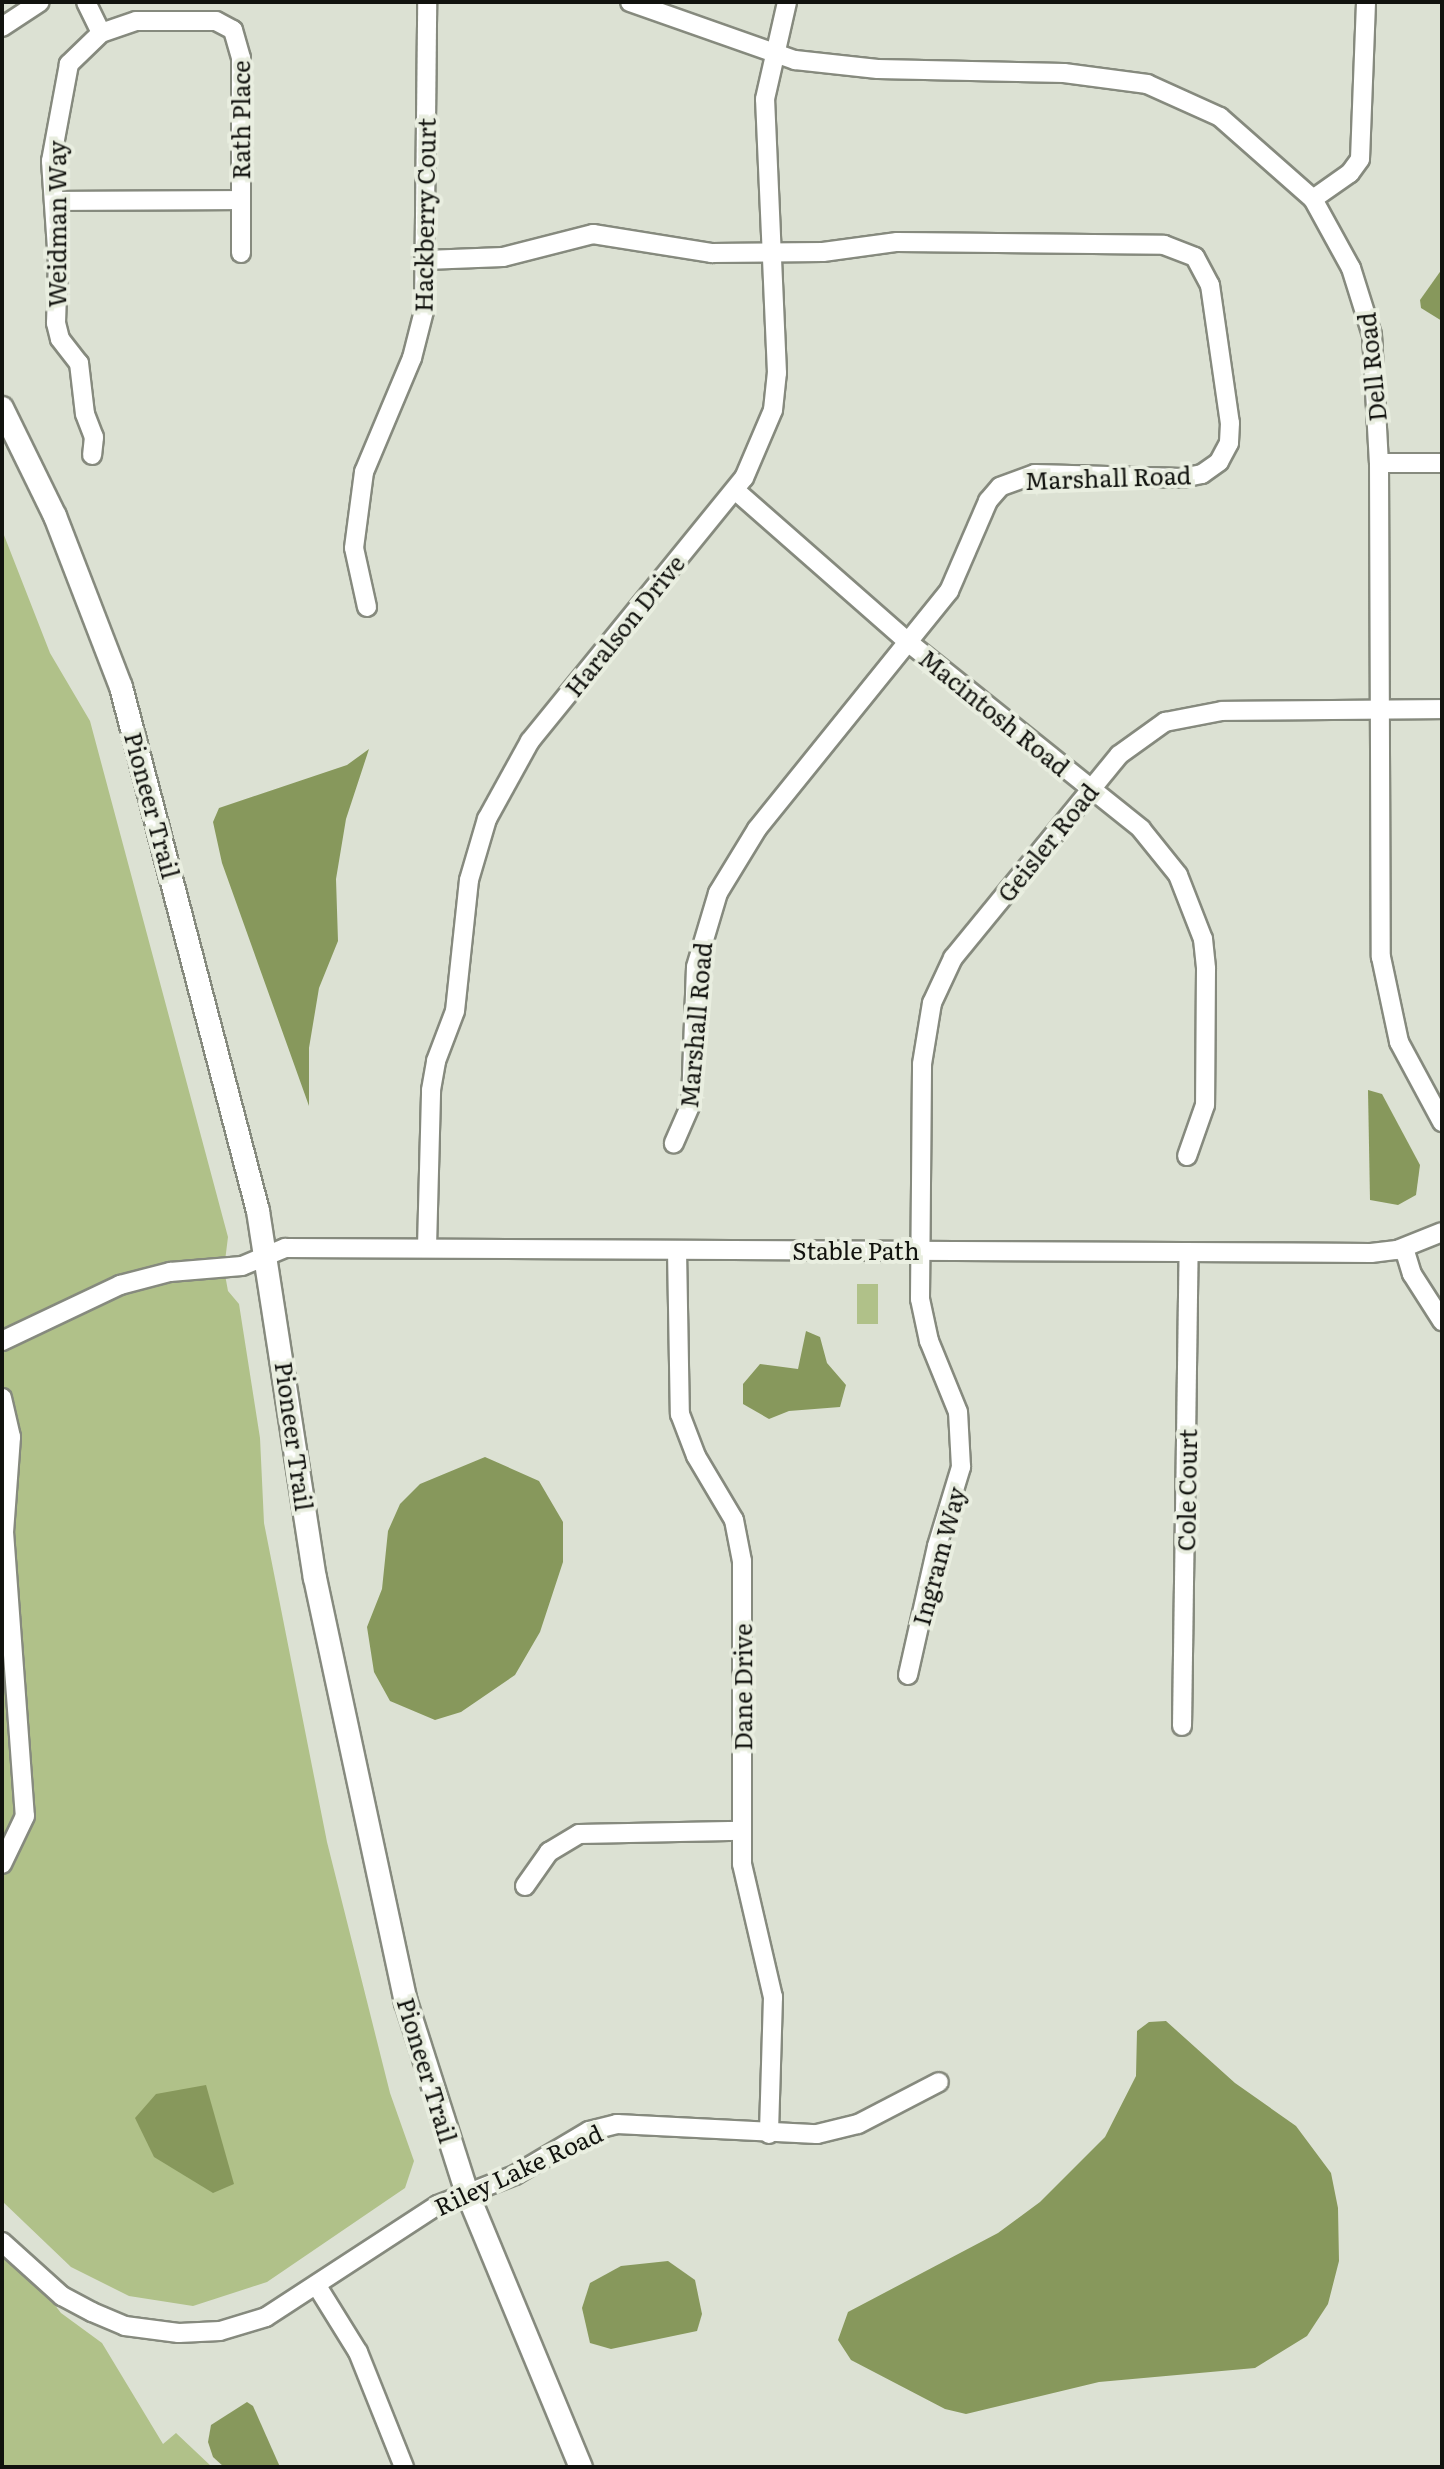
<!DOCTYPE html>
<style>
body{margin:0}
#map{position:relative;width:1444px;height:2469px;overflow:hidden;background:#dce1d3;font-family:Literata,serif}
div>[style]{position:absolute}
.green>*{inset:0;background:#b0c189;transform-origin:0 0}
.water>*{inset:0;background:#87985c}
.roads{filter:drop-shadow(2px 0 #868a7e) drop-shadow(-2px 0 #868a7e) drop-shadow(0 2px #868a7e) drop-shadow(0 -2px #868a7e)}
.minor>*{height:18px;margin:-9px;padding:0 9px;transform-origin:9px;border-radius:9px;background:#fff}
.major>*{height:22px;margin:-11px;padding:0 11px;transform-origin:11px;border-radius:11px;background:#fff}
span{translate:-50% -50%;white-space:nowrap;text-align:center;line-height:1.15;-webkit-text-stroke:8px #e9eee0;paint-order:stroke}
.street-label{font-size:24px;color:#11120e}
.frame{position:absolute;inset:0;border:4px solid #11120e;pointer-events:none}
</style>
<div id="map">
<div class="green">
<i style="clip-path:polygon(2px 530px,50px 653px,90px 721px,228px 1237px,224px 1269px,228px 1291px,239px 1304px,260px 1438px,264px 1523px,327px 1842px,390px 2093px,414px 2161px,405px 2188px,267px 2282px,193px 2306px,129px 2296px,71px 2267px,2px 2201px)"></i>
<i style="left:857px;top:1284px;width:21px;height:40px"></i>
<i style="clip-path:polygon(2px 2236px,61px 2313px,102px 2343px,163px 2444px,176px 2433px,212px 2467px,2px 2467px)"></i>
</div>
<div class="water">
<i style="clip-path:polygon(1442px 269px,1442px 321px,1421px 308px,1420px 300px)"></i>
<i style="clip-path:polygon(369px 749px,346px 819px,336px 879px,338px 941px,319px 988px,309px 1048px,309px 1106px,222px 863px,213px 822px,219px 808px,347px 765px)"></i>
<i style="clip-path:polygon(1368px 1090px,1382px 1094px,1420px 1165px,1416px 1195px,1398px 1205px,1370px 1200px)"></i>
<i style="clip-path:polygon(806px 1331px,820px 1337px,827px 1363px,846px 1385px,840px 1407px,789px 1411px,769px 1419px,743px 1404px,743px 1384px,760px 1364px,798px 1369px)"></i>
<i style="clip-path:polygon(485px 1457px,539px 1481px,563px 1522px,563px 1562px,540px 1632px,515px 1675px,461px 1712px,435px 1720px,390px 1701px,374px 1672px,367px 1627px,382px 1589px,388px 1531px,400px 1504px,420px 1484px)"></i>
<i style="clip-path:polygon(1166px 2021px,1235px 2083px,1296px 2126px,1331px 2173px,1338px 2208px,1339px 2261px,1328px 2304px,1307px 2336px,1255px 2368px,1099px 2382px,966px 2414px,945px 2409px,851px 2360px,838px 2340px,848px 2312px,998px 2233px,1040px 2202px,1105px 2137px,1136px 2076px,1137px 2031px,1149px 2022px)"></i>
<i style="clip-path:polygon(206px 2085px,234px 2184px,213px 2193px,154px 2157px,135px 2118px,156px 2094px)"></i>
<i style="clip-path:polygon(668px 2261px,695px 2280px,702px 2314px,697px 2331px,611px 2349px,590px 2343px,582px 2308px,590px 2283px,621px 2266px)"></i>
<i style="clip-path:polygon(247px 2402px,253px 2406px,280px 2467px,224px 2467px,213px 2457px,208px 2442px,211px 2425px)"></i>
</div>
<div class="roads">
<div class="minor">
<i style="left:86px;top:2px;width:34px;rotate:64deg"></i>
<i style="left:101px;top:33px;width:45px;rotate:135.9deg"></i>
<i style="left:69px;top:64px;width:99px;rotate:100.5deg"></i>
<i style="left:51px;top:161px;width:102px;rotate:86.1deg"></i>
<i style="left:58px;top:263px;width:60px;rotate:91.9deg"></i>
<i style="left:56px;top:323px;width:16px;rotate:76deg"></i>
<i style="left:60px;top:339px;width:31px;rotate:52deg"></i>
<i style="left:79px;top:363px;width:51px;rotate:83.3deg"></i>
<i style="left:85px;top:414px;width:25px;rotate:69deg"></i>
<i style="left:94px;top:437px;width:18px;rotate:96deg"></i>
<i style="left:630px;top:2px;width:175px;rotate:19.4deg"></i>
<i style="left:795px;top:60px;width:83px;rotate:6.2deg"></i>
<i style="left:878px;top:69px;width:186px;rotate:1.2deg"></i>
<i style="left:1064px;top:73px;width:84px;rotate:7.5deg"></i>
<i style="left:1147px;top:84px;width:80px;rotate:24.3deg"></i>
<i style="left:1220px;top:117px;width:124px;rotate:41.4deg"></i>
<i style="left:1313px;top:199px;width:79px;rotate:61.2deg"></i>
<i style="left:1351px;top:268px;width:70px;rotate:72.6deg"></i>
<i style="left:1372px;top:335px;width:128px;rotate:86.9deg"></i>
<i style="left:1379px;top:463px;width:494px;rotate:89.8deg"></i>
<i style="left:1381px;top:957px;width:87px;rotate:78deg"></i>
<i style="left:1399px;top:1042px;width:91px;rotate:61.7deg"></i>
<i style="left:2px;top:27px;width:45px;rotate:-33.3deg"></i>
<i style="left:101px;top:33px;width:37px;rotate:-19deg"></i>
<i style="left:136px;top:21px;width:80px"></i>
<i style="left:216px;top:21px;width:19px;rotate:28deg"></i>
<i style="left:233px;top:30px;width:29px;rotate:74deg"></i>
<i style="left:241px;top:58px;width:195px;rotate:90deg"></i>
<i style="left:1313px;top:199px;width:45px;rotate:-35.1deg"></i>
<i style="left:1350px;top:173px;width:17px;rotate:-54deg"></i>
<i style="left:1360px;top:159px;width:157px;rotate:-87.8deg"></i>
<i style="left:55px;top:201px;width:185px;rotate:-0.3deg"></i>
<i style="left:426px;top:260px;width:77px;rotate:-2.2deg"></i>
<i style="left:503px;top:257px;width:93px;rotate:-14.3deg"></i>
<i style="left:593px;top:234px;width:121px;rotate:9.1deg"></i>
<i style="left:712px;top:253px;width:111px;rotate:-0.5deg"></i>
<i style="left:823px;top:252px;width:75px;rotate:-7.7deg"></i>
<i style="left:897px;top:242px;width:267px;rotate:0.6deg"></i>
<i style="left:1164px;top:245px;width:33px;rotate:21deg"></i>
<i style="left:1195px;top:257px;width:32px;rotate:62deg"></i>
<i style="left:1210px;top:285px;width:139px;rotate:81.8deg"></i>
<i style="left:1230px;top:423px;width:20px;rotate:93deg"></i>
<i style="left:1229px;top:443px;width:21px;rotate:118deg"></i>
<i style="left:1219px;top:462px;width:21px;rotate:145deg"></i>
<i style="left:1202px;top:474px;width:20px;rotate:169deg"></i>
<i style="left:1182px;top:478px;width:147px;rotate:-178.4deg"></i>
<i style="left:1035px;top:474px;width:37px;rotate:160deg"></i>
<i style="left:1000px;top:487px;width:18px;rotate:131deg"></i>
<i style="left:988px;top:501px;width:98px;rotate:113.4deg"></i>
<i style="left:949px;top:591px;width:306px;rotate:128.9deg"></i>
<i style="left:757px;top:829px;width:75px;rotate:121.4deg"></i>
<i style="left:718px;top:893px;width:77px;rotate:106.6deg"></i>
<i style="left:696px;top:967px;width:137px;rotate:92.1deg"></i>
<i style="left:691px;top:1104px;width:43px;rotate:113.6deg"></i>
<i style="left:1379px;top:463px;width:63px"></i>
<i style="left:735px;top:490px;width:230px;rotate:41.3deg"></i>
<i style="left:908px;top:642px;width:299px;rotate:38.7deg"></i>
<i style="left:1141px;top:829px;width:59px;rotate:51.2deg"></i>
<i style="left:1178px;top:875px;width:69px;rotate:68.7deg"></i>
<i style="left:1203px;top:939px;width:30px;rotate:84deg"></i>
<i style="left:1206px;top:969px;width:136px;rotate:90.4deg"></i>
<i style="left:1205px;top:1105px;width:54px;rotate:109.4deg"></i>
<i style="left:367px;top:607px;width:60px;rotate:-102.4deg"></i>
<i style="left:354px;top:548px;width:77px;rotate:-82.5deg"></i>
<i style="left:364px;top:472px;width:124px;rotate:-67.2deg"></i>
<i style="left:412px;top:358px;width:49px;rotate:-75.7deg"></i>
<i style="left:424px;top:311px;width:309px;rotate:-89.4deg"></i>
<i style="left:427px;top:1247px;width:157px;rotate:-88.5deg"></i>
<i style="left:431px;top:1090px;width:29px;rotate:-80deg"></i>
<i style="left:436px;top:1061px;width:53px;rotate:-69.2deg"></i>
<i style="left:455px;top:1011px;width:132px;rotate:-83.9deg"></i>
<i style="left:469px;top:880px;width:64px;rotate:-73.6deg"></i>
<i style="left:487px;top:819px;width:89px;rotate:-61.1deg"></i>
<i style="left:530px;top:741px;width:339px;rotate:-50.9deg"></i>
<i style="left:744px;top:478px;width:74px;rotate:-66.9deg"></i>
<i style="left:773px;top:410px;width:37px;rotate:-84deg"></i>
<i style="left:777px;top:373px;width:274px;rotate:-92.5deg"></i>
<i style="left:765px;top:99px;width:99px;rotate:-77.2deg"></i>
<i style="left:1404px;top:1248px;width:27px;rotate:73deg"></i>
<i style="left:1412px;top:1274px;width:56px;rotate:57.4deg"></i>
<i style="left:677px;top:1250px;width:164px;rotate:89deg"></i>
<i style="left:680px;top:1414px;width:45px;rotate:69.1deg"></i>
<i style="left:696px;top:1456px;width:74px;rotate:59.3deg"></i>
<i style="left:734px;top:1520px;width:42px;rotate:79deg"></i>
<i style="left:742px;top:1561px;width:303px;rotate:90deg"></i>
<i style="left:742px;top:1864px;width:137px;rotate:76.9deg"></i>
<i style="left:773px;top:1997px;width:137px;rotate:91.7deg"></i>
<i style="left:2px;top:1341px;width:131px;rotate:-25.4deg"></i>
<i style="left:120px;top:1285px;width:52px;rotate:-14.6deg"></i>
<i style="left:170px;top:1272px;width:72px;rotate:-4.8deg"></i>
<i style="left:242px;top:1266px;width:47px;rotate:-22.7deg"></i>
<i style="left:285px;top:1248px;width:1086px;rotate:0.26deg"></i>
<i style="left:1371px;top:1253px;width:26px;rotate:-7deg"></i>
<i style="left:1397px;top:1250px;width:48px;rotate:-21.8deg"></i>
<i style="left:2px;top:1398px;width:40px;rotate:77deg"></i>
<i style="left:11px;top:1437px;width:95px;rotate:94.2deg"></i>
<i style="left:4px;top:1532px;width:285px;rotate:85.8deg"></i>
<i style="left:25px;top:1816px;width:53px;rotate:115.6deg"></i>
<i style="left:908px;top:1675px;width:132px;rotate:-77.3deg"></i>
<i style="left:937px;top:1546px;width:83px;rotate:-73.1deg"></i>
<i style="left:961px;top:1467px;width:55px;rotate:-93.1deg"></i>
<i style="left:958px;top:1412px;width:77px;rotate:-112.2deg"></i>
<i style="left:929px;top:1341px;width:43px;rotate:-102.1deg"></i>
<i style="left:920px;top:1299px;width:235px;rotate:-89.5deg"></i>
<i style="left:922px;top:1064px;width:62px;rotate:-80.7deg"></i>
<i style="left:932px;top:1003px;width:50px;rotate:-65deg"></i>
<i style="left:953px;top:958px;width:262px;rotate:-50.7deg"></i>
<i style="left:1119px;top:755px;width:57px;rotate:-35.7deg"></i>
<i style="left:1165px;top:722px;width:58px;rotate:-10.9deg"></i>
<i style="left:1222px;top:711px;width:220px;rotate:-0.5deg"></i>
<i style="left:1182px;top:1726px;width:472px;rotate:-89.2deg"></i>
<i style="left:525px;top:1886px;width:42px;rotate:-54.8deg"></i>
<i style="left:549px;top:1852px;width:35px;rotate:-31deg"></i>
<i style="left:579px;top:1834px;width:163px;rotate:-1.1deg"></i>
<i style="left:2px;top:2242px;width:81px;rotate:42deg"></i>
<i style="left:62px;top:2296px;width:34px;rotate:28deg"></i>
<i style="left:92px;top:2312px;width:36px;rotate:23deg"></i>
<i style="left:125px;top:2326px;width:54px;rotate:7.4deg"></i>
<i style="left:179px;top:2333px;width:41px;rotate:-2.8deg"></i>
<i style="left:220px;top:2331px;width:48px;rotate:-16.9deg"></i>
<i style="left:266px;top:2317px;width:205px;rotate:-33.1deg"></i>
<i style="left:438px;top:2205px;width:83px;rotate:-21.3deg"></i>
<i style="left:515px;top:2175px;width:86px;rotate:-30.7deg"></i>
<i style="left:589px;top:2131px;width:29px;rotate:-14deg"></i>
<i style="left:617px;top:2124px;width:200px;rotate:2.9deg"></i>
<i style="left:817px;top:2134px;width:42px;rotate:-13.7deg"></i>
<i style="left:858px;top:2124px;width:91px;rotate:-27.4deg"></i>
<i style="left:317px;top:2286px;width:78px;rotate:58.2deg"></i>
<i style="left:358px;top:2352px;width:124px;rotate:68.2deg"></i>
</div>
<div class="major">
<i style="left:2px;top:408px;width:120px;rotate:63.9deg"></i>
<i style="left:55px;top:516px;width:183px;rotate:68.9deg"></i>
<i style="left:121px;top:687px;width:542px;rotate:75.35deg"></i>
<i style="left:258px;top:1211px;width:371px;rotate:81.2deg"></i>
<i style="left:315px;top:1578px;width:434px;rotate:77.9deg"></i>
<i style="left:406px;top:2002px;width:197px;rotate:72.3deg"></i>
<i style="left:466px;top:2190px;width:300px;rotate:67.5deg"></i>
</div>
</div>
<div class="street-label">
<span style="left:240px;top:120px;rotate:-90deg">Rath Place</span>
<span style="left:424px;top:215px;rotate:-89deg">Hackberry Court</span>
<span style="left:56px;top:224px;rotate:-90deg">Weidman Way</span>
<span style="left:1371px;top:367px;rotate:-96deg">Dell Road</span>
<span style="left:1108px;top:477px;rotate:-2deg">Marshall Road</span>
<span style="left:624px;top:625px;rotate:-51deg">Haralson Drive</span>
<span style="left:995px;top:712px;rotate:39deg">Macintosh Road</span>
<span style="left:153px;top:805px;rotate:75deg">Pioneer Trail</span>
<span style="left:1047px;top:842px;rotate:-51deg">Geisler Road</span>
<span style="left:695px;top:1025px;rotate:-85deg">Marshall Road</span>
<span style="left:856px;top:1250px">Stable Path</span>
<span style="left:295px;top:1436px;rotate:82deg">Pioneer Trail</span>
<span style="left:1186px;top:1490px;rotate:-89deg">Cole Court</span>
<span style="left:938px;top:1556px;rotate:-75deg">Ingram Way</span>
<span style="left:742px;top:1687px;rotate:-90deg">Dane Drive</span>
<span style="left:428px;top:2070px;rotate:73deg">Pioneer Trail</span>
<span style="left:518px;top:2169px;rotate:-25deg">Riley Lake Road</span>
</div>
<div class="frame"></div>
</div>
